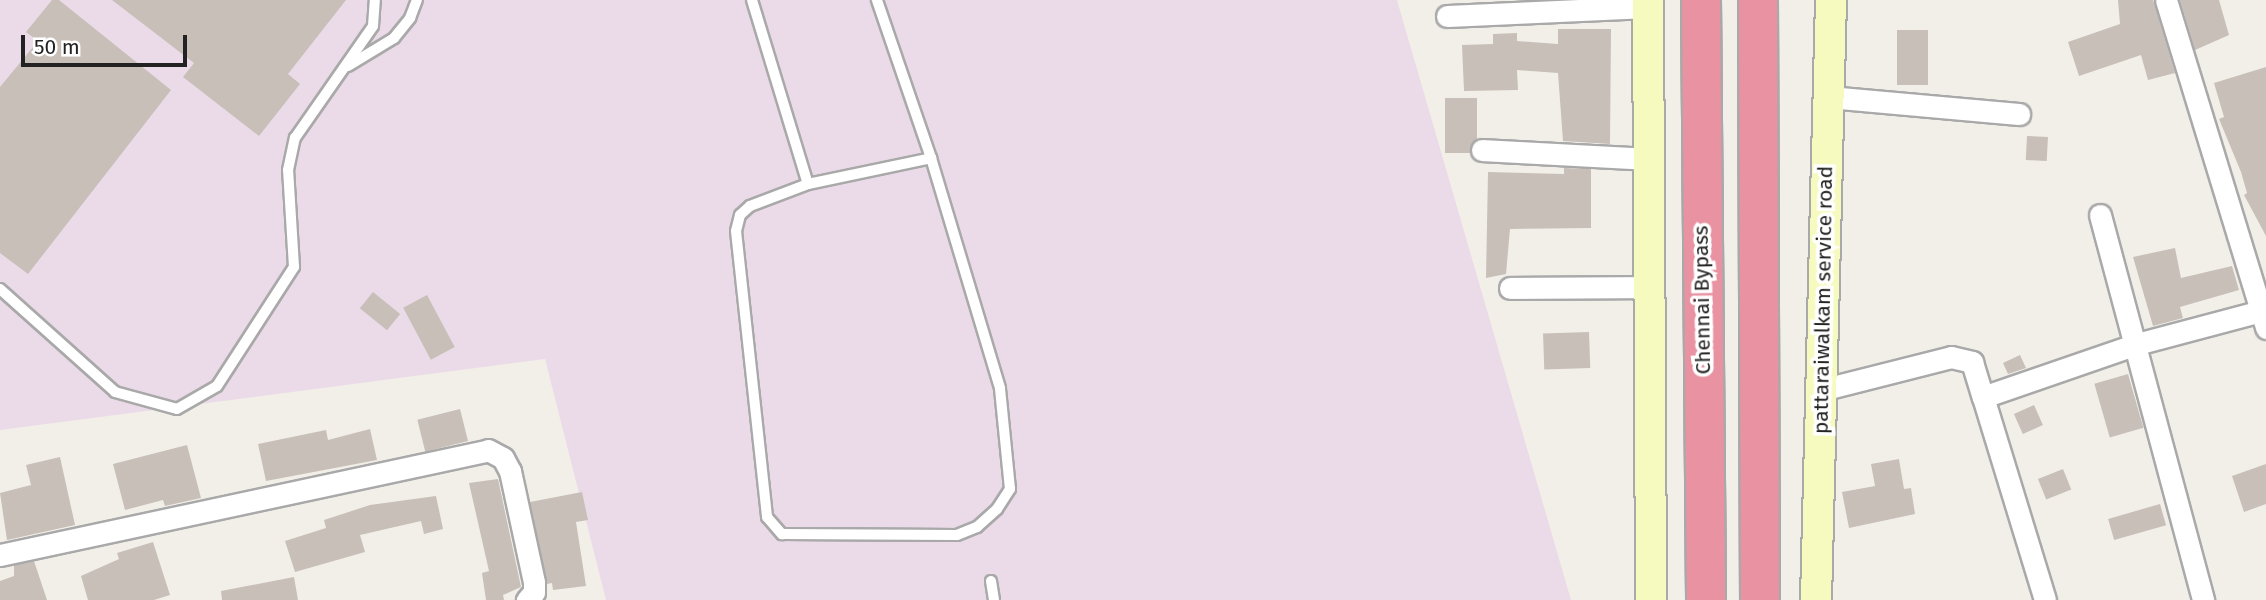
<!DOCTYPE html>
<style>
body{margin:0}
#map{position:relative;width:2266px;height:600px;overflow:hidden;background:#f2efe9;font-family:"Fira Sans",sans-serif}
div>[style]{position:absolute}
.industrial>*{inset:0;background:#ebdbe8}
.building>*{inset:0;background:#c7bfb8;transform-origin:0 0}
.roads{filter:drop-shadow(2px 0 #a9a9a9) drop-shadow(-2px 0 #a9a9a9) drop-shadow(0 2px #a9a9a9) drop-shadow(0 -2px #a9a9a9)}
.lane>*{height:10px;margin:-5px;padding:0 5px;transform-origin:5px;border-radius:5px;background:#fff}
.street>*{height:21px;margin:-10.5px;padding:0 10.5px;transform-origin:10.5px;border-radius:10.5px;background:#fff}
.secondary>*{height:30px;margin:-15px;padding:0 15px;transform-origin:15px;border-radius:15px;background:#f7fabf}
.highway>*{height:38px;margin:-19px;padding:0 19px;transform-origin:19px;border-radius:19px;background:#e892a2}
span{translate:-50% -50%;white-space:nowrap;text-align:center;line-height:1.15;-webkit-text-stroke:7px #fff;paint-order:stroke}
.street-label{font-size:21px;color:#222}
.scale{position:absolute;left:21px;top:35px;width:166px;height:32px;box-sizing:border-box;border:4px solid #222;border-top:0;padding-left:9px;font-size:21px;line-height:24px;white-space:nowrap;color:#222;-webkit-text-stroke:5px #fff;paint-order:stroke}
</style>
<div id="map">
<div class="industrial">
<i style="clip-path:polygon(0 0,1397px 0,1571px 600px,606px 600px,545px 359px,0 430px)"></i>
</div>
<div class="building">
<i style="clip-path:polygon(52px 0,59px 0,171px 90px,28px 274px,0 253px,0 87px,38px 41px,26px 32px)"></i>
<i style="clip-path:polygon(112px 0,346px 0,288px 74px,300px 84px,259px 136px,183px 77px,194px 63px)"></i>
<i style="clip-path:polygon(2118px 0,2153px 0,2175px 73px,2148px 80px,2141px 55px,2079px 76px,2068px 42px,2120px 24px)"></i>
<i style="clip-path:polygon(2180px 0,2219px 0,2229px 35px,2195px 50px)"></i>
<i style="clip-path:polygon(1558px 29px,1611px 29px,1610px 144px,1563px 141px,1558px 73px,1517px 70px,1518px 90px,1464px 91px,1462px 45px,1493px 44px,1493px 34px,1517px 33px,1517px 41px,1558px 44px)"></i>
<i style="left:1897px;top:30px;width:31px;height:55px"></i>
<i style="clip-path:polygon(2266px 67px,2266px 236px,2244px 195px,2247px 193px,2241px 172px,2219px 119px,2224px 117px,2214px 83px)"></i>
<i style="clip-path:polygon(1445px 98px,1477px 98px,1477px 138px,1470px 153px,1445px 153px)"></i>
<i style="left:2027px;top:136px;width:21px;height:24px;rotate:3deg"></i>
<i style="clip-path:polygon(1564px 168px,1591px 169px,1591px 228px,1510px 229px,1506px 274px,1486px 278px,1488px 172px,1564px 174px)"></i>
<i style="clip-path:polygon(2175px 248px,2181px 278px,2232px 266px,2239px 290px,2180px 307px,2183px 318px,2153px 326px,2133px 257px)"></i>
<i style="left:373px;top:292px;width:35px;height:21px;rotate:39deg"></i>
<i style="left:427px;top:295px;width:59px;height:27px;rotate:62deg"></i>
<i style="left:1589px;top:332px;width:36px;height:46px;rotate:88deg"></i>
<i style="clip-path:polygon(2020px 355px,2026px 368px,2008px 374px,2003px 363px)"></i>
<i style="left:2128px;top:374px;width:56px;height:35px;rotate:74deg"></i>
<i style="left:2034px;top:405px;width:22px;height:22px;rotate:66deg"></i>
<i style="left:460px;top:409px;width:33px;height:44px;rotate:76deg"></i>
<i style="clip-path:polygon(370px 429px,377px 460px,266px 481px,258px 444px,326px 430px,328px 440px)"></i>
<i style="clip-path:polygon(187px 445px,201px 498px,165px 506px,163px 500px,125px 510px,113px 464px)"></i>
<i style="clip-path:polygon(60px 457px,75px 525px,7px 540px,0 493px,31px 485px,26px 465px)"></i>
<i style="clip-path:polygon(1899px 459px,1904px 489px,1911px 488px,1915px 514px,1849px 528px,1842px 492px,1875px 486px,1871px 464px)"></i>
<i style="clip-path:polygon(2266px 464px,2266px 504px,2244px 512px,2232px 476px)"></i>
<i style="left:2063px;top:469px;width:22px;height:27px;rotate:68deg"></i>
<i style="clip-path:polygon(498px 479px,521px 587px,503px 595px,504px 600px,486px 600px,482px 573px,489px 571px,469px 483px)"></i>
<i style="clip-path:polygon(582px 492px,588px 520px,576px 522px,586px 586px,553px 590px,552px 583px,547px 584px,530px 502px)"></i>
<i style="clip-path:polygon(436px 496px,443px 529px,424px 534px,421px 521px,360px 535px,365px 552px,295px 572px,285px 541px,326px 528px,324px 520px,370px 505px)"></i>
<i style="left:2160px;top:504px;width:22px;height:54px;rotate:74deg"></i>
<i style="clip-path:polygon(153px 542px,170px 595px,154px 600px,88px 600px,81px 576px,119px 559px,117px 553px)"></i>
<i style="clip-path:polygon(34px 561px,47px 600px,0 600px,0 581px,14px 576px,14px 565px)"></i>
<i style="clip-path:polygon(294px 577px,298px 600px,222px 600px,221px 591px)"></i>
</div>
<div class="roads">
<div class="lane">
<i style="left:752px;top:0;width:192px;rotate:73.1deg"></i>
<i style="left:808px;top:184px;width:126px;rotate:-11.9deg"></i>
<i style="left:348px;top:66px;width:54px;rotate:-31.3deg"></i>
<i style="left:394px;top:38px;width:26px;rotate:-51deg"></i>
<i style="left:410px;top:18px;width:19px;rotate:-69deg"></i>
<i style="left:808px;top:184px;width:62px;rotate:159.2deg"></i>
<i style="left:750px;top:206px;width:13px;rotate:138deg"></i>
<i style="left:740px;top:215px;width:16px;rotate:104deg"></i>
<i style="left:736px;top:231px;width:288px;rotate:83.8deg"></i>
<i style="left:767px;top:517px;width:23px;rotate:49deg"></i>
<i style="left:782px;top:534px;width:175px;rotate:0.3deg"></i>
<i style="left:957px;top:535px;width:22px;rotate:-22deg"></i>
<i style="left:977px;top:527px;width:27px;rotate:-42deg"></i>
<i style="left:997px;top:509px;width:24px;rotate:-57deg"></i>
<i style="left:1010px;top:489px;width:101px;rotate:-95.7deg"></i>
<i style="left:1000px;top:388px;width:240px;rotate:-106.7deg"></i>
<i style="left:931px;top:158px;width:167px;rotate:-108.9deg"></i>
<i style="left:0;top:289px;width:154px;rotate:41.8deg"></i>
<i style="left:115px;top:392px;width:64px;rotate:15.3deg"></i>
<i style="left:177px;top:409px;width:46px;rotate:-29.9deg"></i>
<i style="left:217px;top:386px;width:142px;rotate:-57.1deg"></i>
<i style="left:294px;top:267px;width:97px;rotate:-93.5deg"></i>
<i style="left:288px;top:170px;width:33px;rotate:-78deg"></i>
<i style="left:295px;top:138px;width:136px;rotate:-55.1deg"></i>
<i style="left:373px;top:26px;width:26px;rotate:-86deg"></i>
<i style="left:991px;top:581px;width:19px;rotate:81deg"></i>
</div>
<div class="street">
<i style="left:2166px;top:0;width:343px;rotate:73deg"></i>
<i style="left:1447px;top:16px;width:201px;rotate:-2.6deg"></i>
<i style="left:1828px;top:97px;width:192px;rotate:5.1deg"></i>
<i style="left:1482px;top:150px;width:167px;rotate:3.1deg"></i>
<i style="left:2100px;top:215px;width:399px;rotate:75deg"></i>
<i style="left:1510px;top:288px;width:140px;rotate:-0.4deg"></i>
<i style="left:1821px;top:390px;width:134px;rotate:-14.2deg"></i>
<i style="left:1951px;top:357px;width:22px;rotate:13deg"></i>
<i style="left:1972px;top:362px;width:37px;rotate:73deg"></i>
<i style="left:1983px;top:397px;width:163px;rotate:-19deg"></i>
<i style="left:2137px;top:344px;width:128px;rotate:-14.9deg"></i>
<i style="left:1983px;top:397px;width:212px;rotate:73deg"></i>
<i style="left:0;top:555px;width:499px;rotate:-12.1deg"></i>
<i style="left:488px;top:450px;width:17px;rotate:28deg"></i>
<i style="left:503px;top:458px;width:15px;rotate:62deg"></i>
<i style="left:510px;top:471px;width:114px;rotate:77.8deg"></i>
<i style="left:534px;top:582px;width:10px;rotate:90deg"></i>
<i style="left:534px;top:592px;width:11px;rotate:131deg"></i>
</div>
<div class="secondary">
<i style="left:1648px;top:0;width:600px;rotate:89.71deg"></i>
<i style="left:1816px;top:600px;width:600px;rotate:-88.57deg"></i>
</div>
<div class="highway">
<i style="left:1701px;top:0;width:600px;rotate:89.52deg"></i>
<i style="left:1758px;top:0;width:600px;rotate:89.81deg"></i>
</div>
</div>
<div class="street-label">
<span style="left:1702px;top:300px;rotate:-91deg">Chennai Bypass</span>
<span style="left:1823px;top:300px;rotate:-89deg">pattaraiwalkam service road</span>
</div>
<div class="scale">50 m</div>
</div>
